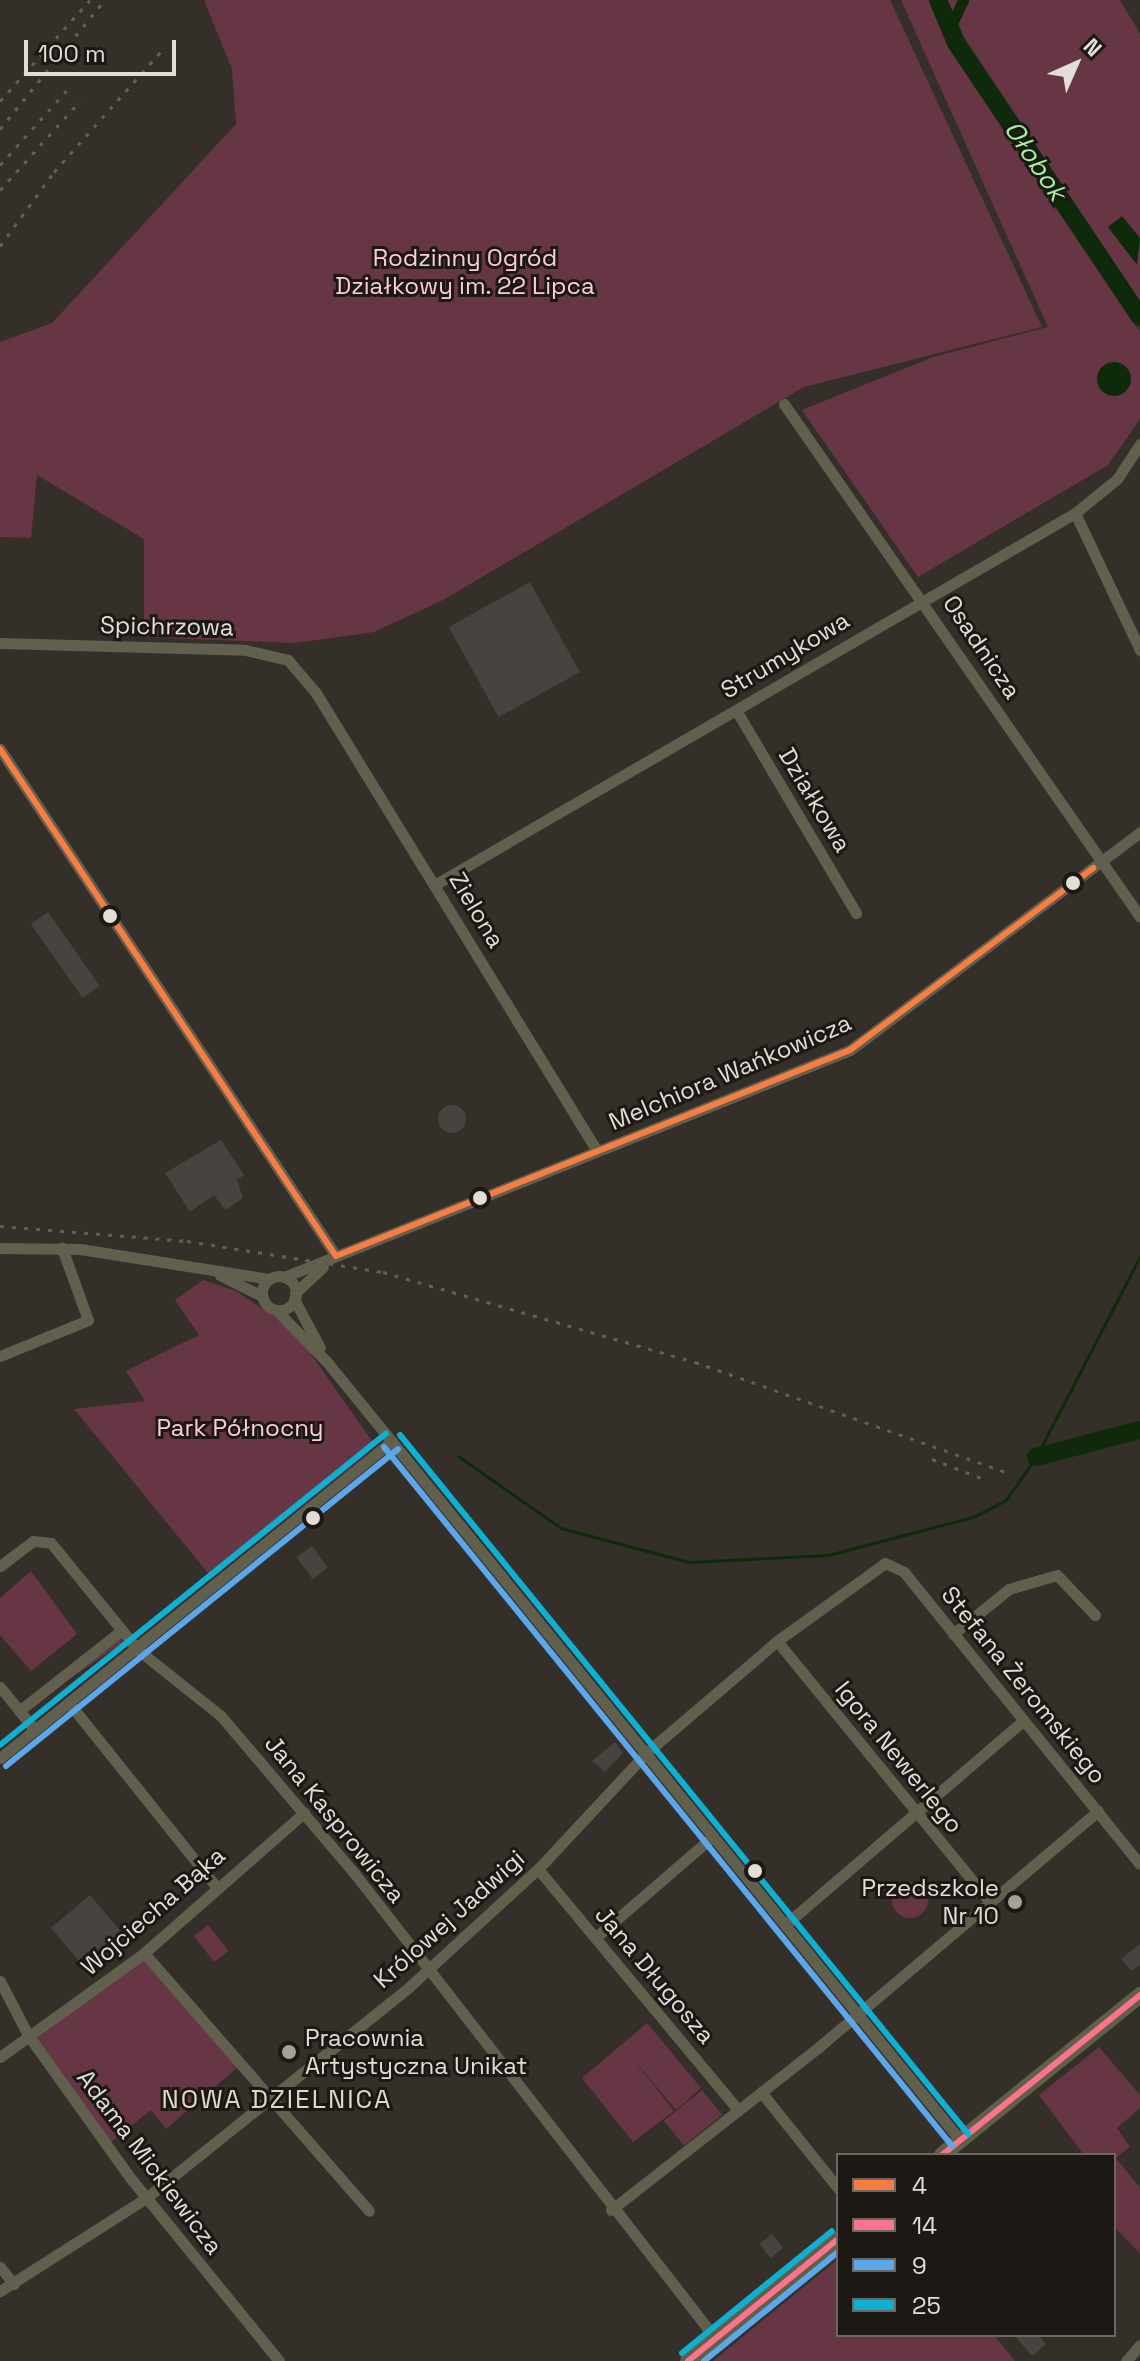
<!DOCTYPE html>
<meta charset="utf-8">
<style>
body{margin:0}
#map{position:relative;width:1140px;height:2361px;overflow:hidden;background:#342f29;font-family:"Space Grotesk",sans-serif}
div>[style]{position:absolute}
.green>*{inset:0;background:#673644;transform-origin:0 0}
.round{border-radius:50%}
.water>*{inset:0;background:#0e2a0a}
.stream>*{height:3px;margin:-1.5px;padding:0 1.5px;transform-origin:1.5px;border-radius:1.5px;background:#0e2a0a}
.canal>*{height:11px;margin:-5.5px;padding:0 5.5px;transform-origin:5.5px;border-radius:5.5px;background:#0e2a0a}
.river>*{height:18px;margin:-9px;padding:0 9px;transform-origin:9px;border-radius:9px;background:#0e2a0a}
.building>*{inset:0;background:#48433f;transform-origin:0 0}
.street>*{height:11px;margin:-5.5px;padding:0 5.5px;transform-origin:5.5px;border-radius:5.5px;background:#61604f}
.street>.ring{margin:-5.5px;padding:0;box-sizing:content-box;background:none;border:11px solid #61604f;border-radius:50%}
.secondary>*{height:16px;margin:-8px;padding:0 8px;transform-origin:8px;border-radius:8px;background:#605f48}
.rail>*{height:3px;margin-top:-1.5px;transform-origin:0;background:repeating-linear-gradient(90deg,#626054 0 4px,transparent 0 12px)}
.bus-1>*{height:6px;margin:-3px;padding:0 3px;transform-origin:3px;border-radius:3px;background:#f77d43}
.bus-2>*{height:6px;margin:-3px;padding:0 3px;transform-origin:3px;border-radius:3px;background:#fc738d}
.bus-3>*{height:6px;margin:-3px;padding:0 3px;transform-origin:3px;border-radius:3px;background:#5aa8eb}
.bus-4>*{height:6px;margin:-3px;padding:0 3px;transform-origin:3px;border-radius:3px;background:#0dafd3}
.dots>*{width:22px;height:22px;translate:-50% -50%;box-sizing:border-box;border:4px solid #1c1814;border-radius:50%}
span{translate:-50% -50%;white-space:nowrap;text-align:center;line-height:1.15;-webkit-text-stroke:6px #1c1814;paint-order:stroke}
.park-label{font-size:24px;color:#feccd8}
.street-label{font-size:24px;color:#e2ddd6}
.poi-label{font-size:24px;color:#e2ddd6}
.right{translate:-100% -50%;text-align:right}
.left{translate:0 -50%;text-align:left}
.water-label{font-size:26px;color:#a2f399;font-style:italic}
.neighbourhood-label{font-size:26px;color:#e1d6c9;letter-spacing:2px}
.legend{position:absolute;left:836px;top:2153px;width:280px;height:184px;box-sizing:border-box;background:#1c1814;border:2px solid #6b6762;margin:0;padding:10px 14px;list-style:none;font-size:24px;color:#e2ddd6}
.legend li{display:flex;align-items:center;gap:16px;height:40px}
.legend b{width:40px;border:2px solid #6b6762}
.north{position:absolute;left:1036px;top:24px;width:80px;height:80px;-webkit-text-stroke:6px #1c1814;paint-order:stroke;rotate:45deg;font-size:22px;font-weight:700;line-height:32px;text-align:center;color:#e2ddd6}
.north::after{content:'';display:block;margin:auto;width:28px;height:36px;background:#e2ddd6;clip-path:polygon(50% 0,100% 100%,50% 72%,0 100%)}
.scale{position:absolute;left:24px;top:40px;width:152px;height:36px;box-sizing:border-box;border:4px solid #e2ddd6;border-top:0;padding-left:10px;font-size:24px;line-height:28px;white-space:nowrap;color:#e2ddd6;-webkit-text-stroke:6px #1c1814;paint-order:stroke}
</style>
<div id="map">
<div class="green">
<i style="clip-path:polygon(204px 0,890px 0,1042px 327px,804px 387px,443px 600px,374px 632px,295px 643px,144px 637px,144px 539px,37px 475px,31px 538px,0 537px,0 342px,52px 323px,236px 124px,232px 69px)"></i>
<i style="clip-path:polygon(901px 0,930px 0,953px 53px,1140px 332px,1140px 419px,1108px 465px,918px 577px,802px 410px,933px 357px,1048px 327px)"></i>
<i style="clip-path:polygon(948px 0,1120px 0,1140px 34px,1140px 301px,964px 37px)"></i>
<i style="clip-path:polygon(203px 1280px,236px 1291px,294px 1330px,372px 1441px,368px 1453px,212px 1578px,74px 1409px,145px 1401px,126px 1371px,199px 1335px,175px 1300px)"></i>
<i style="clip-path:polygon(31px 1571px,77px 1634px,31px 1671px,0 1635px,0 1598px)"></i>
<i style="left:119px;top:1637px;width:7px;height:121px;rotate:56deg"></i>
<i class="round" style="left:892px;top:1882px;width:36px;height:36px"></i>
<i style="left:208px;top:1925px;width:33px;height:18px;rotate:52deg"></i>
<i style="clip-path:polygon(144px 1957px,238px 2067px,166px 2129px,151px 2110px,111px 2142px,34px 2041px)"></i>
<i style="clip-path:polygon(647px 2023px,701px 2088px,676px 2110px,630px 2055px,674px 2111px,633px 2142px,582px 2078px)"></i>
<i style="clip-path:polygon(1099px 2047px,1140px 2095px,1140px 2108px,1117px 2128px,1130px 2147px,1116px 2158px,1140px 2188px,1140px 2253px,1114px 2227px,1114px 2155px,1084px 2155px,1039px 2095px)"></i>
<i style="left:702px;top:2090px;width:32px;height:49px;rotate:51deg"></i>
<i style="clip-path:polygon(838px 2259px,838px 2335px,994px 2335px,1015px 2361px,713px 2361px)"></i>
</div>
<div class="water">
<i style="clip-path:polygon(1122px 216px,1140px 238px,1137px 265px,1108px 227px)"></i>
<i class="round" style="left:1097px;top:362px;width:34px;height:34px"></i>
</div>
<div class="stream">
<i style="left:458px;top:1456px;width:126px;rotate:35deg"></i>
<i style="left:561px;top:1528px;width:132px;rotate:14.9deg"></i>
<i style="left:689px;top:1562px;width:139px;rotate:-2.9deg"></i>
<i style="left:828px;top:1555px;width:150px;rotate:-14.7deg"></i>
<i style="left:973px;top:1517px;width:36px;rotate:-27deg"></i>
<i style="left:1005px;top:1501px;width:54px;rotate:-54.8deg"></i>
<i style="left:1036px;top:1457px;width:226px;rotate:-62.6deg"></i>
</div>
<div class="canal">
<i style="left:950px;top:28px;width:31px;rotate:-65deg"></i>
</div>
<div class="river">
<i style="left:938px;top:0;width:47px;rotate:67.3deg"></i>
<i style="left:956px;top:43px;width:330px;rotate:56.1deg"></i>
<i style="left:1036px;top:1457px;width:107px;rotate:-14.6deg"></i>
</div>
<div class="building">
<i style="left:530px;top:582px;width:103px;height:93px;rotate:61deg"></i>
<i style="left:48px;top:912px;width:90px;height:21px;rotate:55deg"></i>
<i class="round" style="left:438px;top:1105px;width:28px;height:28px"></i>
<i style="clip-path:polygon(221px 1140px,244px 1175px,237px 1180px,243px 1198px,225px 1210px,214px 1195px,190px 1212px,165px 1173px)"></i>
<i style="left:312px;top:1546px;width:27px;height:19px;rotate:54deg"></i>
<i style="clip-path:polygon(615px 1742px,623px 1753px,605px 1772px,592px 1761px)"></i>
<i style="left:90px;top:1895px;width:48px;height:51px;rotate:50deg"></i>
<i style="clip-path:polygon(1140px 1944px,1140px 1964px,1132px 1971px,1121px 1959px)"></i>
<i style="left:772px;top:2234px;width:18px;height:16px;rotate:52deg"></i>
<i style="clip-path:polygon(1014px 2335px,1038px 2335px,1046px 2344px,1032px 2356px)"></i>
</div>
<div class="street">
<i style="left:784px;top:404px;width:624px;rotate:55.24deg"></i>
<i style="left:1075px;top:513px;width:152px;rotate:64.6deg"></i>
<i style="left:0;top:643px;width:245px;rotate:1.6deg"></i>
<i style="left:245px;top:650px;width:44px;rotate:13.1deg"></i>
<i style="left:288px;top:660px;width:43px;rotate:49.7deg"></i>
<i style="left:316px;top:693px;width:537px;rotate:58.47deg"></i>
<i style="left:736px;top:710px;width:236px;rotate:59.4deg"></i>
<i style="left:0;top:749px;width:608px;rotate:56.47deg"></i>
<i style="left:436px;top:884px;width:739px;rotate:-30.14deg"></i>
<i style="left:1075px;top:513px;width:54px;rotate:-39deg"></i>
<i style="left:1117px;top:479px;width:42px;rotate:-56.7deg"></i>
<i style="left:0;top:1248px;width:80px;rotate:0.7deg"></i>
<i style="left:80px;top:1249px;width:191px;rotate:9deg"></i>
<i style="left:220px;top:1275px;width:47px;rotate:26.6deg"></i>
<i class="ring" style="left:262px;top:1276px;width:23px;height:23px"></i>
<i style="left:284px;top:1277px;width:610px;rotate:-21.85deg"></i>
<i style="left:850px;top:1050px;width:363px;rotate:-36.9deg"></i>
<i style="left:295px;top:1293px;width:38px;rotate:-43deg"></i>
<i style="left:294px;top:1299px;width:55px;rotate:62deg"></i>
<i style="left:276px;top:1310px;width:73px;rotate:45.6deg"></i>
<i style="left:327px;top:1362px;width:1003px;rotate:50.87deg"></i>
<i style="left:0;top:1356px;width:95px;rotate:-22.2deg"></i>
<i style="left:88px;top:1320px;width:77px;rotate:-109.9deg"></i>
<i style="left:0;top:1566px;width:41px;rotate:-37.1deg"></i>
<i style="left:33px;top:1541px;width:18px;rotate:6deg"></i>
<i style="left:51px;top:1543px;width:136px;rotate:50.9deg"></i>
<i style="left:137px;top:1649px;width:107px;rotate:38.6deg"></i>
<i style="left:221px;top:1716px;width:207px;rotate:49.7deg"></i>
<i style="left:355px;top:1874px;width:589px;rotate:52.18deg"></i>
<i style="left:953px;top:1634px;width:72px;rotate:-38.8deg"></i>
<i style="left:1009px;top:1589px;width:50px;rotate:-16.3deg"></i>
<i style="left:1057px;top:1575px;width:55px;rotate:46.5deg"></i>
<i style="left:777px;top:1641px;width:334px;rotate:50.8deg"></i>
<i style="left:0;top:1687px;width:55px;rotate:50.9deg"></i>
<i style="left:69px;top:1703px;width:233px;rotate:51.3deg"></i>
<i style="left:19px;top:1711px;width:131px;rotate:-38.2deg"></i>
<i style="left:0;top:1758px;width:504px;rotate:-38.96deg"></i>
<i style="left:538px;top:1869px;width:313px;rotate:50.3deg"></i>
<i style="left:786px;top:1924px;width:313px;rotate:-40.6deg"></i>
<i style="left:595px;top:1938px;width:156px;rotate:-40.8deg"></i>
<i style="left:144px;top:1953px;width:342px;rotate:48.9deg"></i>
<i style="left:0;top:1981px;width:61px;rotate:62.6deg"></i>
<i style="left:28px;top:2035px;width:178px;rotate:54.4deg"></i>
<i style="left:132px;top:2180px;width:233px;rotate:50.9deg"></i>
<i style="left:0;top:2057px;width:178px;rotate:-35.8deg"></i>
<i style="left:144px;top:1953px;width:213px;rotate:-41.2deg"></i>
<i style="left:761px;top:2092px;width:123px;rotate:51.3deg"></i>
<i style="left:611px;top:2210px;width:266px;rotate:-38.1deg"></i>
<i style="left:820px;top:2046px;width:364px;rotate:-40.2deg"></i>
<i style="left:0;top:2267px;width:22px;rotate:51deg"></i>
<i style="left:0;top:2291px;width:173px;rotate:-32.5deg"></i>
<i style="left:146px;top:2198px;width:337px;rotate:-38.7deg"></i>
<i style="left:409px;top:1987px;width:175px;rotate:-42.5deg"></i>
<i style="left:538px;top:1869px;width:158px;rotate:-47deg"></i>
<i style="left:646px;top:1753px;width:172px;rotate:-40.5deg"></i>
<i style="left:777px;top:1641px;width:133px;rotate:-35.8deg"></i>
<i style="left:885px;top:1563px;width:21px;rotate:25deg"></i>
<i style="left:904px;top:1572px;width:375px;rotate:51.1deg"></i>
<i style="left:1126px;top:2361px;width:21px;rotate:-49deg"></i>
</div>
<div class="secondary">
<i style="left:942px;top:2155px;width:255px;rotate:-38.9deg"></i>
<i style="left:688px;top:2361px;width:193px;rotate:-39.1deg"></i>
</div>
<div class="rail">
<i style="left:0;top:101px;width:135px;rotate:-48.3deg"></i>
<i style="left:0;top:129px;width:166px;rotate:-50.9deg"></i>
<i style="left:0;top:165px;width:101px;rotate:-48.2deg"></i>
<i style="left:0;top:190px;width:120px;rotate:-48deg"></i>
<i style="left:0;top:246px;width:92px;rotate:-53.9deg"></i>
<i style="left:54px;top:172px;width:167px;rotate:-48.4deg"></i>
<i style="left:0;top:1226px;width:188px;rotate:4.6deg"></i>
<i style="left:187px;top:1241px;width:198px;rotate:9deg"></i>
<i style="left:383px;top:1272px;width:325px;rotate:16.1deg"></i>
<i style="left:695px;top:1362px;width:333px;rotate:19.5deg"></i>
<i style="left:932px;top:1459px;width:53px;rotate:21.2deg"></i>
</div>
<div class="bus-1">
<i style="left:0;top:749px;width:608px;rotate:56.47deg"></i>
<i style="left:336px;top:1256px;width:554px;rotate:-21.84deg"></i>
<i style="left:850px;top:1050px;width:304px;rotate:-36.8deg"></i>
</div>
<div class="bus-2">
<i style="left:942px;top:2155px;width:255px;rotate:-38.9deg"></i>
<i style="left:688px;top:2361px;width:193px;rotate:-39.1deg"></i>
</div>
<div class="bus-3">
<i style="left:384px;top:1447px;width:901px;rotate:50.9deg"></i>
<i style="left:6px;top:1766px;width:504px;rotate:-38.96deg"></i>
<i style="left:704px;top:2361px;width:173px;rotate:-39.1deg"></i>
</div>
<div class="bus-4">
<i style="left:400px;top:1435px;width:901px;rotate:50.9deg"></i>
<i style="left:0;top:1745px;width:496px;rotate:-38.9deg"></i>
<i style="left:682px;top:2353px;width:193px;rotate:-39.1deg"></i>
</div>
<div class="dots">
<i style="left:1073px;top:883px;background:#e2ddd6"></i>
<i style="left:110px;top:916px;background:#e2ddd6"></i>
<i style="left:480px;top:1198px;background:#e2ddd6"></i>
<i style="left:313px;top:1518px;background:#e2ddd6"></i>
<i style="left:755px;top:1871px;background:#e2ddd6"></i>
<i style="left:1015px;top:1902px;background:#a5a099"></i>
<i style="left:289px;top:2052px;background:#a5a099"></i>
</div>
<div class="park-label">
<span style="left:465px;top:272px">Rodzinny Ogród<br>Działkowy im. 22 Lipca</span>
<span style="left:240px;top:1428px">Park Północny</span>
</div>
<div class="street-label">
<span style="left:167px;top:626px;rotate:1deg">Spichrzowa</span>
<span style="left:982px;top:647px;rotate:56deg">Osadnicza</span>
<span style="left:785px;top:655px;rotate:-31deg">Strumykowa</span>
<span style="left:815px;top:800px;rotate:59deg">Działkowa</span>
<span style="left:477px;top:910px;rotate:59deg">Zielona</span>
<span style="left:730px;top:1072px;rotate:-23deg">Melchiora Wańkowicza</span>
<span style="left:1024px;top:1685px;rotate:51deg">Stefana Żeromskiego</span>
<span style="left:899px;top:1757px;rotate:51deg">Igora Newerlego</span>
<span style="left:335px;top:1819px;rotate:51deg">Jana Kasprowicza</span>
<span style="left:153px;top:1911px;rotate:-41deg">Wojciecha Bąka</span>
<span style="left:449px;top:1919px;rotate:-42deg">Królowej Jadwigi</span>
<span style="left:655px;top:1975px;rotate:50deg">Jana Długosza</span>
<span style="left:150px;top:2162px;rotate:53deg">Adama Mickiewicza</span>
</div>
<div class="poi-label">
<span class="right" style="left:999px;top:1902px">Przedszkole<br>Nr 10</span>
<span class="left" style="left:305px;top:2052px">Pracownia<br>Artystyczna Unikat</span>
</div>
<div class="water-label">
<span style="left:1035px;top:161px;rotate:56deg">Ołobok</span>
</div>
<div class="neighbourhood-label">
<span style="left:277px;top:2100px">NOWA DZIELNICA</span>
</div>
<ul class="legend">
<li><b style="height:10px;background:#f77d43"></b>4</li>
<li><b style="height:10px;background:#fc738d"></b>14</li>
<li><b style="height:10px;background:#5aa8eb"></b>9</li>
<li><b style="height:10px;background:#0dafd3"></b>25</li>
</ul>
<div class="north">N</div>
<div class="scale">100 m</div>
</div>
